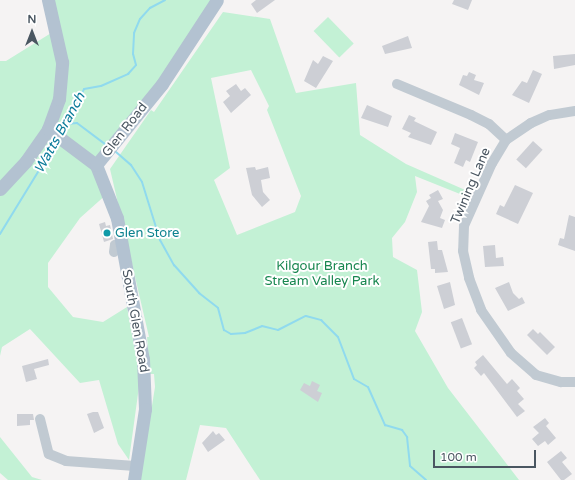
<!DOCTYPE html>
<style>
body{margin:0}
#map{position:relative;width:575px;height:480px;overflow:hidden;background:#f5f3f3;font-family:"Varela Round",sans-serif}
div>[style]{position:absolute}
.green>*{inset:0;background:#c3f1d5;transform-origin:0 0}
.stream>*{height:2px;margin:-1px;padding:0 1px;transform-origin:1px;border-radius:1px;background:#90daee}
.building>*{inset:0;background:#cdcfd5;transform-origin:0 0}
.minor>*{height:10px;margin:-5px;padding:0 5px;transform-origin:5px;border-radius:5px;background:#c1cad2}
.major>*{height:13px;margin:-6.5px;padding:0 6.5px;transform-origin:6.5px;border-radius:6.5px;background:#b3c2d1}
.dots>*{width:11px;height:11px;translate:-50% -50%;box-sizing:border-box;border:2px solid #fff;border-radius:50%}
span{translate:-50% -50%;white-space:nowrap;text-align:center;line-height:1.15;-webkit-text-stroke:4px #fff;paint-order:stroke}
.street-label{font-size:13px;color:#4a5661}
.culture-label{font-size:13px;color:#0d838f}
.left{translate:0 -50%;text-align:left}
.park-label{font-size:13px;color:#17864f}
.water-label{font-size:14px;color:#0c7c9b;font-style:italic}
.north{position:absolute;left:12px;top:12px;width:40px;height:40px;-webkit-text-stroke:3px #fff;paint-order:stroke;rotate:0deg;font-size:11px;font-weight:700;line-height:16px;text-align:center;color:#4a5661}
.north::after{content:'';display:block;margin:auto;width:14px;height:18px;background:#4a5661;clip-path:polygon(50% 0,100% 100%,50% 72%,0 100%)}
.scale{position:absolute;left:433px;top:450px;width:103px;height:18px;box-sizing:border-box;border:2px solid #4a5661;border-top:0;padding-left:5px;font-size:12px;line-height:14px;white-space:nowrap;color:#4a5661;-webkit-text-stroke:3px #fff;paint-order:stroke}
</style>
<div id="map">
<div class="green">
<i style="clip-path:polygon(52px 0,217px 0,97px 165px,108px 193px,80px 218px,48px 263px,48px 287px,73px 317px,103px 322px,127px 307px,140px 379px,129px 460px,118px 444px,99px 380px,80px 383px,30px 329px,2px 347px,0 356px,0 61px,6px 61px,56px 30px)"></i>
<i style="clip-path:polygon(evenodd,223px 12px,270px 19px,296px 93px,356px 83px,360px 135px,406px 164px,472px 193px,470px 198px,415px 176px,417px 192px,405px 222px,392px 238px,393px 257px,417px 270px,422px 312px,415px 331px,448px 388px,519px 480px,260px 480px,226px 428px,200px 425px,186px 480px,140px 480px,155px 387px,154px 374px,150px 374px,147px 337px,149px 337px,110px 169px,151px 110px,154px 112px,223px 12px,251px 70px,269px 106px,267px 110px,301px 196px,295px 212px,237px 235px,214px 180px,230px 168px,211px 78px,251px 70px)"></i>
<i style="left:328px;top:17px;width:37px;height:20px;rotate:46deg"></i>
<i style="clip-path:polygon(0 437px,32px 477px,42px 480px,8px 480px,0 473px)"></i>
</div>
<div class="stream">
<i style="left:67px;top:124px;width:10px;rotate:-6deg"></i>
<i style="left:77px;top:123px;width:36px;rotate:37deg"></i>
<i style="left:62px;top:134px;width:50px;rotate:-63.9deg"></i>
<i style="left:84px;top:89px;width:17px;rotate:-10deg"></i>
<i style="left:101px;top:86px;width:30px;rotate:-24deg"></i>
<i style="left:128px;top:74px;width:12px;rotate:-48deg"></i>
<i style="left:136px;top:65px;width:11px;rotate:-105deg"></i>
<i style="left:133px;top:54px;width:21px;rotate:-87deg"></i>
<i style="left:134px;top:33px;width:15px;rotate:-67deg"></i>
<i style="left:140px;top:19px;width:15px;rotate:-48deg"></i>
<i style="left:150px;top:8px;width:17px;rotate:-28deg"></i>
<i style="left:116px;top:152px;width:20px;rotate:41deg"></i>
<i style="left:131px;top:165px;width:20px;rotate:57deg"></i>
<i style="left:142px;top:182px;width:61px;rotate:72.8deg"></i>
<i style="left:160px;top:240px;width:29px;rotate:61deg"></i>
<i style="left:174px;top:265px;width:38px;rotate:48deg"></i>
<i style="left:199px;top:293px;width:24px;rotate:38deg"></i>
<i style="left:218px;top:308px;width:23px;rotate:75deg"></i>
<i style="left:224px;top:330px;width:8px;rotate:30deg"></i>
<i style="left:231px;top:334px;width:14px;rotate:-4deg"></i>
<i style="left:245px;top:333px;width:18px;rotate:-22deg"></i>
<i style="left:262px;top:326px;width:16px;rotate:14deg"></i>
<i style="left:278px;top:330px;width:31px;rotate:-27deg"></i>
<i style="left:306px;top:316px;width:16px;rotate:15deg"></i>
<i style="left:321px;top:320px;width:24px;rotate:45deg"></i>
<i style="left:338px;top:337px;width:45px;rotate:69.1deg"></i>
<i style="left:354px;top:379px;width:16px;rotate:30deg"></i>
<i style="left:368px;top:387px;width:42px;rotate:65.9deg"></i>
<i style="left:385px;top:425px;width:18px;rotate:16deg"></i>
<i style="left:402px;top:430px;width:9px;rotate:54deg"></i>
<i style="left:407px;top:437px;width:29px;rotate:84deg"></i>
<i style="left:410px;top:466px;width:21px;rotate:41deg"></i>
<i style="left:0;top:234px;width:109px;rotate:-58.5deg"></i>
</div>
<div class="building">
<i style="clip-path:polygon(256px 0,275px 0,257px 13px,251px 4px)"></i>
<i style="clip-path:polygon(454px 0,472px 0,468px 10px,452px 4px)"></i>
<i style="clip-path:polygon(408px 36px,412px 48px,385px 54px,382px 46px)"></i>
<i style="clip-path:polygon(575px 54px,575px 65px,554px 69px,553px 56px)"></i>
<i style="clip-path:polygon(323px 56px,333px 61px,316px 88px,304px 81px,313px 60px,318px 64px)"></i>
<i style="clip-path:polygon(533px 70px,542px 74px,529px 103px,512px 95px,522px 81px,527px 83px)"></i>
<i style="clip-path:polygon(469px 72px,476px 75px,474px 80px,484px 83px,479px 95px,459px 85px,463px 75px,467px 76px)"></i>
<i style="clip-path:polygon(236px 84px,241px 91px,245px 88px,251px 95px,231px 113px,223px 102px,230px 96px,226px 91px)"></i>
<i style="clip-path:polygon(367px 105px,392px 116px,388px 127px,361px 118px)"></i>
<i style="clip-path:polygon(409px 115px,416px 118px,414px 121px,437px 132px,431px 145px,408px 137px,411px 133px,402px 129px)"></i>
<i style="clip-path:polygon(455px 133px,478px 142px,470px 162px,466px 160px,463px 167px,454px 163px,460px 148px,451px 144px)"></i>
<i style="left:533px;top:141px;width:13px;height:25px;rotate:42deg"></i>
<i style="clip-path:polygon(255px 167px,256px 170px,268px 167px,270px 178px,261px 180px,263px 192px,270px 200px,262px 207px,252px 195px,246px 168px)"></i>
<i style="clip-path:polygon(515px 185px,533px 193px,518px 224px,496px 214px,500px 205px,504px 207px)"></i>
<i style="clip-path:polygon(438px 190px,443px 199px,438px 201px,443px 210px,440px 218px,445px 220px,442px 228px,421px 222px,429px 206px,426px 201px,431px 198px,429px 195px)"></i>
<i style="clip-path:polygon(569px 215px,575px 217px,575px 251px,558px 245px,560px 238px,564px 239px)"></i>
<i style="clip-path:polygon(105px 222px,106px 226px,110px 225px,113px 239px,104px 242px,99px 224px)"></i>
<i style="clip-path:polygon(437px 241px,438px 250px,442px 250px,448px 272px,435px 273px,435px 269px,431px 269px,428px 242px)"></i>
<i style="clip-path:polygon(495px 245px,496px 258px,503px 257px,504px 266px,485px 267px,483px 246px)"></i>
<i style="clip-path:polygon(450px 282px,455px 305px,444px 309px,437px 286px)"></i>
<i style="clip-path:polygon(509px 282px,513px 293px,519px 299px,522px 297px,525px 303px,508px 311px,495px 288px)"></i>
<i style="left:462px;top:318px;width:28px;height:12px;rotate:69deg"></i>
<i style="clip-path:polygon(533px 329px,538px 334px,540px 332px,555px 347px,547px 355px,527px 335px)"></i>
<i style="clip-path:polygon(483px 355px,507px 384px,512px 379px,520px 388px,517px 391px,524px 399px,518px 404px,525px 411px,517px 417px,484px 373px,481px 376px,474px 368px,477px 365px,475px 362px)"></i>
<i style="clip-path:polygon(48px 359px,49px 365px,34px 369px,37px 379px,26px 382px,22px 366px)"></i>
<i style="clip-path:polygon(312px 381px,320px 385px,317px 391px,322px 393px,318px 402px,300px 390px,304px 383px,310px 386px)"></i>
<i style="clip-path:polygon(93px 412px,98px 412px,104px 428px,94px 433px,87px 414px)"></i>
<i style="clip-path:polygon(17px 414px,33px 414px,34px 420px,30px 420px,30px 425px,17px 426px)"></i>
<i style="clip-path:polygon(545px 418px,549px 423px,546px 426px,556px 438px,548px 445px,545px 441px,538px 446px,532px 439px,539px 433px,533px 427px)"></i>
<i style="clip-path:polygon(213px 431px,216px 435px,219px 433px,225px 440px,208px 452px,202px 443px)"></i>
<i style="clip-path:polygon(561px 451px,567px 458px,562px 462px,572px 474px,564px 480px,561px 480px,547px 462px)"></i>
</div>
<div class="minor">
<i style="left:397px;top:84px;width:80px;rotate:22.7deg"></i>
<i style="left:471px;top:115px;width:20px;rotate:27deg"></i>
<i style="left:489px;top:124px;width:23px;rotate:43deg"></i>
<i style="left:575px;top:111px;width:26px;rotate:171deg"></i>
<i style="left:549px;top:115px;width:20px;rotate:156deg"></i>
<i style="left:531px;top:123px;width:30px;rotate:146deg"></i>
<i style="left:506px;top:140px;width:27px;rotate:121deg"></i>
<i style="left:492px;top:163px;width:69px;rotate:114deg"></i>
<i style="left:464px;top:226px;width:25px;rotate:92deg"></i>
<i style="left:463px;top:251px;width:28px;rotate:77deg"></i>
<i style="left:469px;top:278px;width:34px;rotate:69deg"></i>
<i style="left:481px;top:310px;width:52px;rotate:55.1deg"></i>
<i style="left:511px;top:353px;width:33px;rotate:41deg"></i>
<i style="left:536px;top:375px;width:26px;rotate:16deg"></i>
<i style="left:561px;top:382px;width:14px"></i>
<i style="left:114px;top:252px;width:7px;rotate:-82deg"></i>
<i style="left:115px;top:245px;width:7px;rotate:-16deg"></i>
<i style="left:40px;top:419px;width:36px;rotate:76deg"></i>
<i style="left:49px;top:454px;width:18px;rotate:22deg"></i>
<i style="left:66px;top:461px;width:69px;rotate:4.1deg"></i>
</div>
<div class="major">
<i style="left:48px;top:129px;width:60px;rotate:36.9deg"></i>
<i style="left:96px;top:165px;width:57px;rotate:68.4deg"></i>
<i style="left:117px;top:218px;width:143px;rotate:79.6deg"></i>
<i style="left:143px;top:359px;width:50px;rotate:87.7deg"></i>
<i style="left:145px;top:409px;width:72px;rotate:98.8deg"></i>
<i style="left:96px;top:165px;width:104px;rotate:-50.8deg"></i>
<i style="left:162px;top:84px;width:100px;rotate:-56.8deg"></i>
<i style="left:0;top:189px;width:38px;rotate:-47deg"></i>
<i style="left:26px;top:161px;width:39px;rotate:-55deg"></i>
<i style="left:48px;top:129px;width:32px;rotate:-70deg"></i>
<i style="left:59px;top:99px;width:37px;rotate:-85deg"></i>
<i style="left:62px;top:62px;width:64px;rotate:-102.7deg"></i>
</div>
<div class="dots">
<i style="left:107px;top:233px;background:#0f9aa8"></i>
</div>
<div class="street-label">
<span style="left:125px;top:130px;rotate:-52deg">Glen Road</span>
<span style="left:471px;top:186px;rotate:-67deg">Twining Lane</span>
<span style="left:135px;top:321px;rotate:80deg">South Glen Road</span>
</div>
<div class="culture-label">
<span class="left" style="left:115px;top:233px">Glen Store</span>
</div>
<div class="park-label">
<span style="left:322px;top:274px">Kilgour Branch<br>Stream Valley Park</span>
</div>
<div class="water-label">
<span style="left:60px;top:133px;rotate:-61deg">Watts Branch</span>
</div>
<div class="north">N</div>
<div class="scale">100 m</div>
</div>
